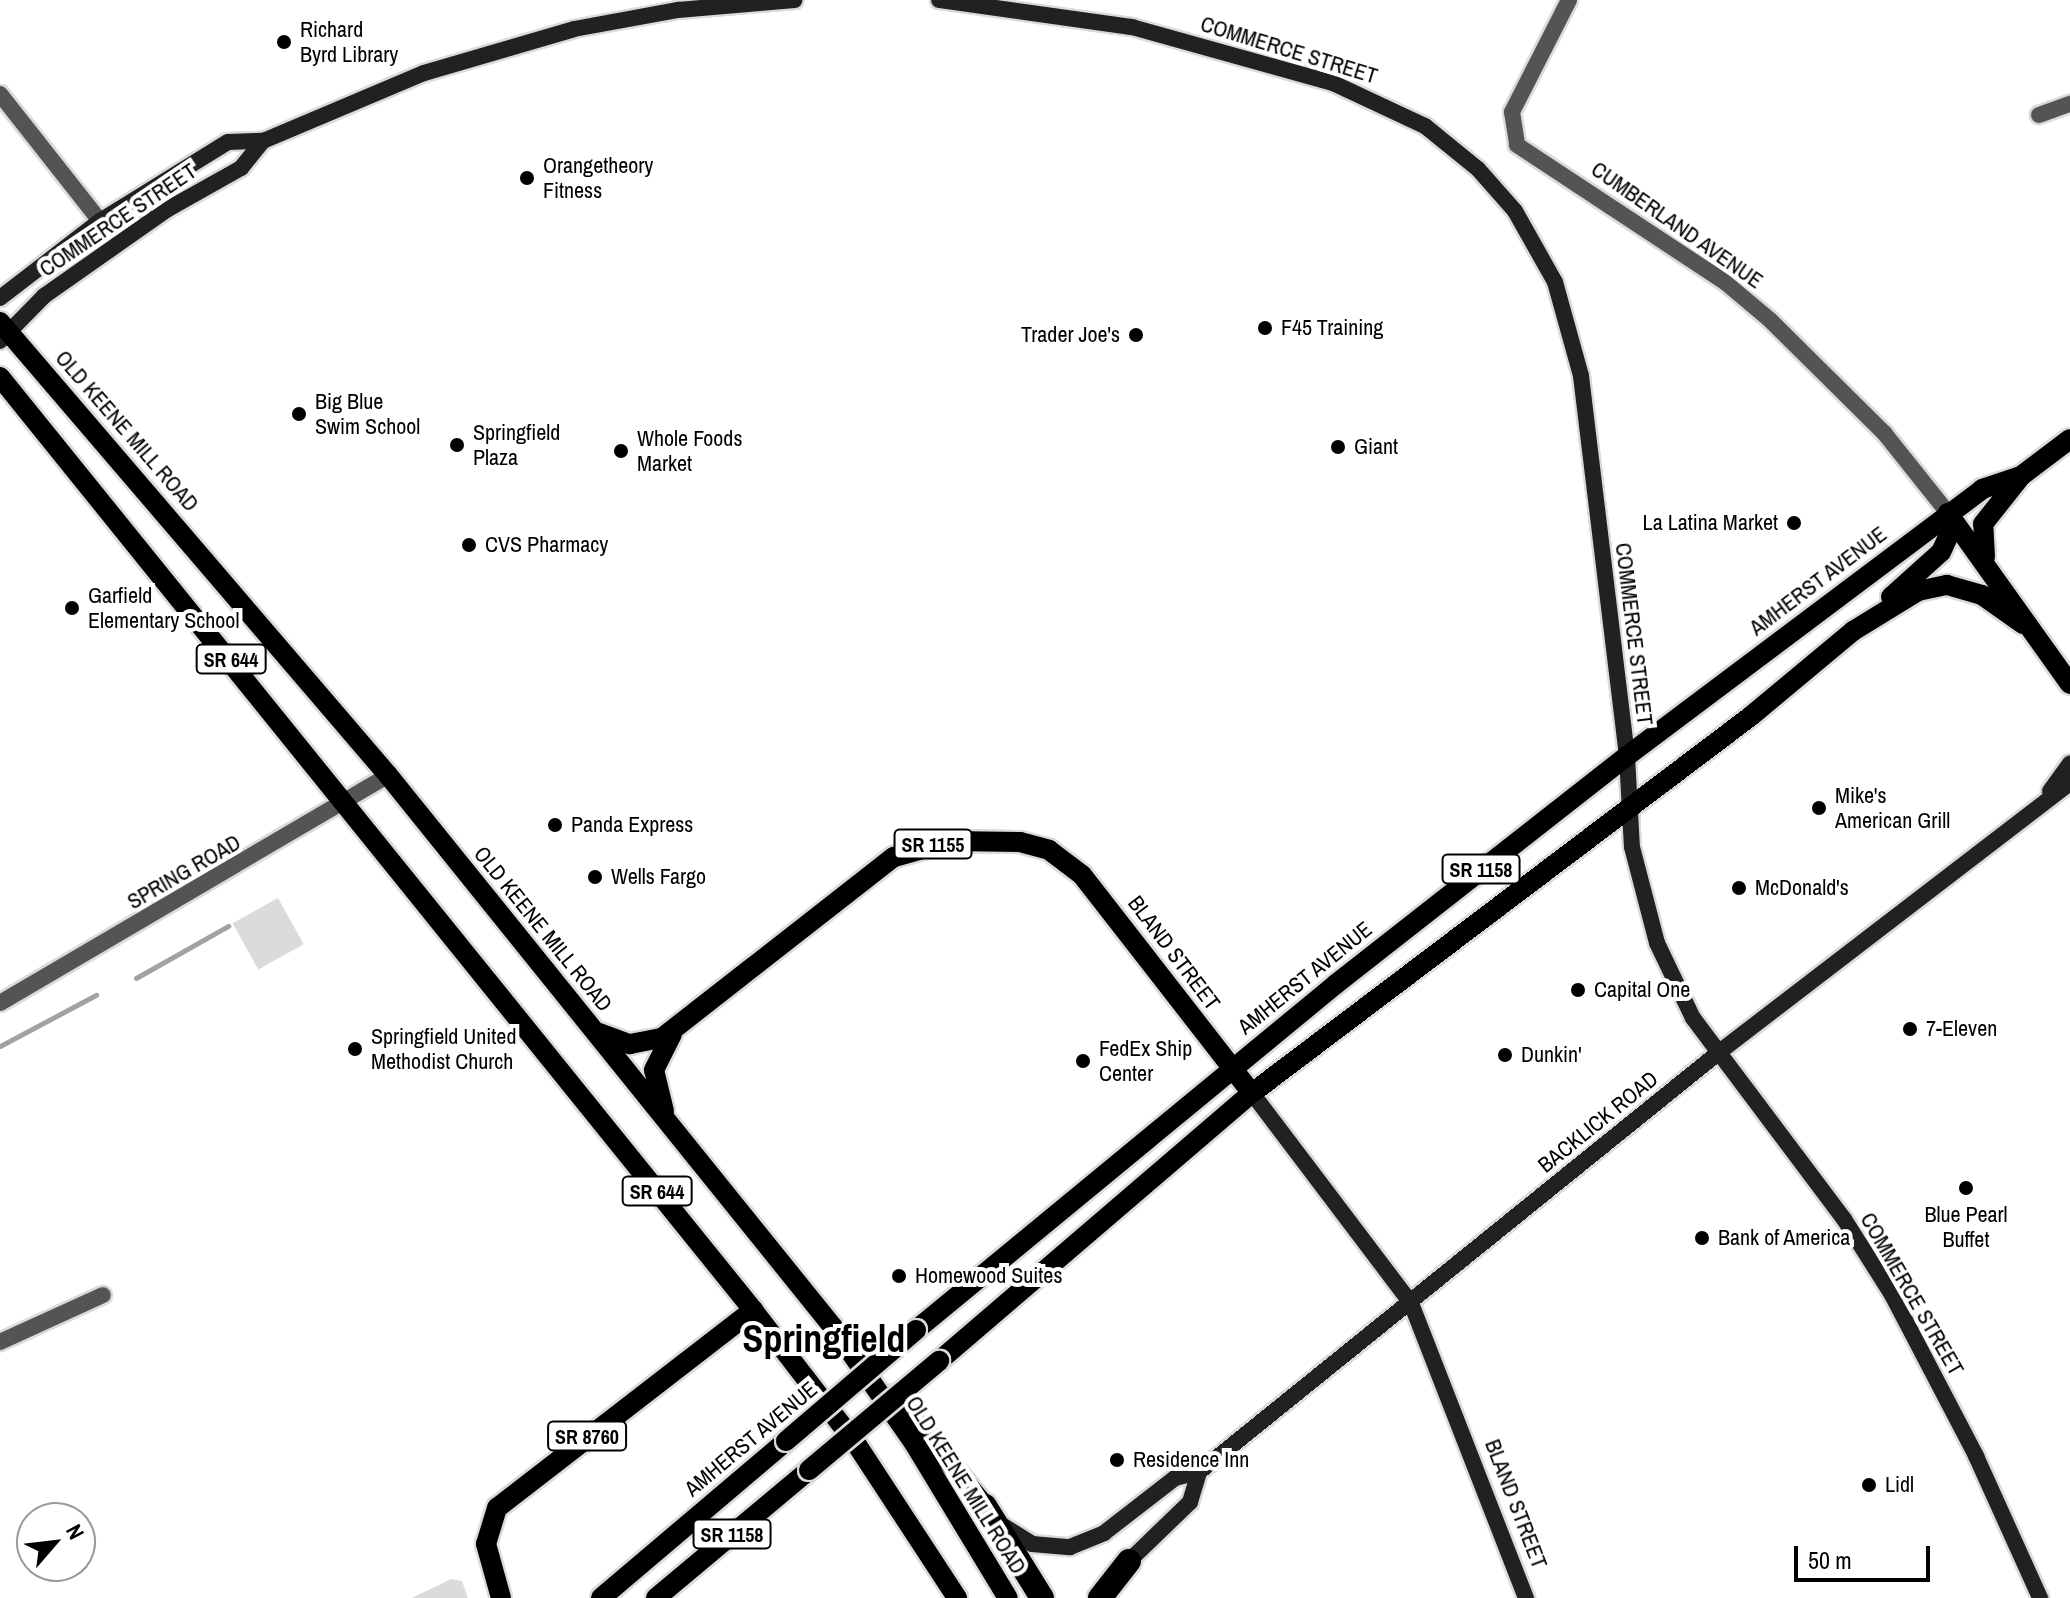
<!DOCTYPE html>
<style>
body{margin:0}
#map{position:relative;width:2070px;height:1598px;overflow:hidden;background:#fff;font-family:"Archivo Narrow",sans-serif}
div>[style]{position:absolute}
.green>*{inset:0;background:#dbdbdb;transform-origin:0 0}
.stream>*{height:5px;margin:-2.5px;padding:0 2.5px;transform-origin:2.5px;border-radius:2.5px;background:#a2a2a2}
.roads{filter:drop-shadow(2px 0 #dbdbdb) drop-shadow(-2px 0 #dbdbdb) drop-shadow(0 2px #dbdbdb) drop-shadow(0 -2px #dbdbdb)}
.street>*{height:16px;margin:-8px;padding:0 8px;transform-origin:8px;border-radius:8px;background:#545454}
.secondary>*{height:16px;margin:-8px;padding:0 8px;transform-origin:8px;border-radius:8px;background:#212121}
.primary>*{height:20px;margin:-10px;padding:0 10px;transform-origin:10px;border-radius:10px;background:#000}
.highway>*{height:24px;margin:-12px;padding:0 12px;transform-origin:12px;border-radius:12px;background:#000}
.bridges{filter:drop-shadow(2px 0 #dbdbdb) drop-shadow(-2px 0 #dbdbdb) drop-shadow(0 2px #dbdbdb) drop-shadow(0 -2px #dbdbdb)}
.primary-bridge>*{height:20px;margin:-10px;padding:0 10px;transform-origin:10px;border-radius:10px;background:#000}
.dots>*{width:22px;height:22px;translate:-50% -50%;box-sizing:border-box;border:4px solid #fff;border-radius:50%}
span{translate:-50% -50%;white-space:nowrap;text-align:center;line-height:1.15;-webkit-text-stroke:8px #fff;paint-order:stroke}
.shield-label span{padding:2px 6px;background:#fff;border:2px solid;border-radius:6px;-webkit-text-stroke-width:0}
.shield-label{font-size:20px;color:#000;font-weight:700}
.poi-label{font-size:22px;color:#000}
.left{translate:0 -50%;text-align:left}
.right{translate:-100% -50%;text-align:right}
.street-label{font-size:22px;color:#000}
.town-label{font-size:38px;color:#000;font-weight:700}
.north{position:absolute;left:16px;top:1502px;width:80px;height:80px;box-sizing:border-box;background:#fff;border:2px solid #999;border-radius:50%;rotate:62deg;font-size:22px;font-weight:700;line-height:32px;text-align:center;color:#000}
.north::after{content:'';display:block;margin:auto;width:28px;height:36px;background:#000;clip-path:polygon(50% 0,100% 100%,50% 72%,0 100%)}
.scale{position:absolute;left:1794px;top:1546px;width:136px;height:36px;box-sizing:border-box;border:4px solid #000;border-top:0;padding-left:10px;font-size:24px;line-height:28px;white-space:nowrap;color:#000;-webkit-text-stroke:6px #fff;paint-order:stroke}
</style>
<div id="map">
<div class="green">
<i style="left:278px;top:898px;width:53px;height:52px;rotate:61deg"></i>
<i style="clip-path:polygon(451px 1579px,462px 1581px,468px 1598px,412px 1598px)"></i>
</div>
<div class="stream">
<i style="left:136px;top:978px;width:106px;rotate:-29.5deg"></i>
<i style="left:0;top:1046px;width:109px;rotate:-28deg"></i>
</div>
<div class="roads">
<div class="street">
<i style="left:1569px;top:0;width:126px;rotate:117deg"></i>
<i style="left:1512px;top:112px;width:33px;rotate:81deg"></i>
<i style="left:1517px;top:145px;width:250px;rotate:33.4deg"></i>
<i style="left:1726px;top:283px;width:57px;rotate:40.1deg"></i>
<i style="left:1770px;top:320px;width:162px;rotate:44.7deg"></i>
<i style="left:1885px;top:434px;width:101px;rotate:51.4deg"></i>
<i style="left:0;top:94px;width:162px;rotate:51.8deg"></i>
<i style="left:2039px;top:115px;width:33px;rotate:-20deg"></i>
<i style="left:0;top:1003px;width:450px;rotate:-30.4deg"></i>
<i style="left:0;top:1342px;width:113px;rotate:-24.5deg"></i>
</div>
<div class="secondary">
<i style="left:939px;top:0;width:195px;rotate:8deg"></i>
<i style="left:1132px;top:27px;width:209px;rotate:15.6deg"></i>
<i style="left:1333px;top:83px;width:102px;rotate:25.1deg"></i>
<i style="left:1425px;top:126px;width:68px;rotate:39.1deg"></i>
<i style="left:1478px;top:169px;width:56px;rotate:48.6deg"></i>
<i style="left:1515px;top:211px;width:81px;rotate:60.6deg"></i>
<i style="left:1555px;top:282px;width:98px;rotate:74.5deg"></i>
<i style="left:1581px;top:376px;width:383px;rotate:83.1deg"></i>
<i style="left:1627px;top:756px;width:91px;rotate:86.9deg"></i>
<i style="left:1632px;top:847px;width:99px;rotate:75.4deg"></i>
<i style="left:1657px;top:943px;width:83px;rotate:64.4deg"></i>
<i style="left:1693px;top:1018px;width:251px;rotate:53.1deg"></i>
<i style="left:1844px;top:1219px;width:90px;rotate:57.7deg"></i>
<i style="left:1892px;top:1295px;width:182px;rotate:62.4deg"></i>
<i style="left:1976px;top:1456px;width:156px;rotate:65.7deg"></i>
<i style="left:0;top:298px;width:126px;rotate:-37.6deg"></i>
<i style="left:100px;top:221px;width:150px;rotate:-31.7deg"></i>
<i style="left:228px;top:142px;width:35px;rotate:-2deg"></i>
<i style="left:263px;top:141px;width:175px;rotate:-22.9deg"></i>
<i style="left:424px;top:73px;width:156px;rotate:-16.3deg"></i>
<i style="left:574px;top:29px;width:106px;rotate:-10.4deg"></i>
<i style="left:678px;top:10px;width:117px;rotate:-4.9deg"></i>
<i style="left:0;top:341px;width:63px;rotate:-45.6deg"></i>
<i style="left:44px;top:296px;width:151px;rotate:-35.1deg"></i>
<i style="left:168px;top:209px;width:84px;rotate:-29.3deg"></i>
<i style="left:241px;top:168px;width:35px;rotate:-51deg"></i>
<i style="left:2050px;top:791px;width:34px;rotate:-54deg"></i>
<i style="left:1252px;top:1093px;width:263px;rotate:52.9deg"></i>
<i style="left:1411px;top:1303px;width:317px;rotate:68.7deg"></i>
<i style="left:1002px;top:1525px;width:36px;rotate:32deg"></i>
<i style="left:1032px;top:1544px;width:38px;rotate:5deg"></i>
<i style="left:1070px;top:1547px;width:37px;rotate:-22deg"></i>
<i style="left:1104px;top:1533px;width:90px;rotate:-37.8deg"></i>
<i style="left:1175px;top:1478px;width:25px;rotate:-14deg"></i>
<i style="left:1199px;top:1472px;width:667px;rotate:-38.91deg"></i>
<i style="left:1718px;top:1053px;width:444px;rotate:-37.5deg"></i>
<i style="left:1129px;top:1561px;width:85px;rotate:-44deg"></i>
<i style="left:1190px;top:1502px;width:31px;rotate:-73deg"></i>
</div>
<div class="primary">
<i style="left:0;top:322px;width:596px;rotate:49.42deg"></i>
<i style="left:388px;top:775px;width:709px;rotate:51.13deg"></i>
<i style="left:833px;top:1327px;width:141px;rotate:55.1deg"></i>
<i style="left:914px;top:1443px;width:181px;rotate:58.8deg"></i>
<i style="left:0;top:377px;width:1199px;rotate:51.09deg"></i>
<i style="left:753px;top:1310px;width:170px;rotate:52.4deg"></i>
<i style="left:857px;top:1445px;width:183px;rotate:56.8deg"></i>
<i style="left:1948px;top:513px;width:210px;rotate:54.5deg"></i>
<i style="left:1985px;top:557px;width:33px;rotate:-93deg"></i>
<i style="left:1983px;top:524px;width:61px;rotate:-51.6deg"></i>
<i style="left:1891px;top:597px;width:67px;rotate:-42deg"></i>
<i style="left:1941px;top:552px;width:19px;rotate:-65deg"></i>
<i style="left:1949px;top:535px;width:22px;rotate:-93deg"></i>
<i style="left:599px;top:1033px;width:33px;rotate:20deg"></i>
<i style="left:630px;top:1044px;width:33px;rotate:-11deg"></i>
<i style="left:662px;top:1038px;width:294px;rotate:-38deg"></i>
<i style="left:894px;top:857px;width:59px;rotate:-15.7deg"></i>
<i style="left:951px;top:841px;width:69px;rotate:0.8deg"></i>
<i style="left:1020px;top:842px;width:30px;rotate:15deg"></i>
<i style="left:1049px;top:850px;width:41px;rotate:37.1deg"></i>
<i style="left:1082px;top:875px;width:276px;rotate:52.1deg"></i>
<i style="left:664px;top:1111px;width:42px;rotate:-103.7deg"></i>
<i style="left:654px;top:1070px;width:40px;rotate:-63.4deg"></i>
<i style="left:916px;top:1330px;width:544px;rotate:-39.48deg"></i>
<i style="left:1336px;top:984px;width:370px;rotate:-38.1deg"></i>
<i style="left:1627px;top:756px;width:444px;rotate:-36.9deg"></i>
<i style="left:1982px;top:489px;width:41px;rotate:-18.4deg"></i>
<i style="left:2021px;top:476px;width:61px;rotate:-37.1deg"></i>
<i style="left:939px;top:1361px;width:412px;rotate:-40.6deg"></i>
<i style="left:1252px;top:1093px;width:625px;rotate:-37.07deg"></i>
<i style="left:1751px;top:716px;width:133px;rotate:-39.8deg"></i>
<i style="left:1853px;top:631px;width:76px;rotate:-31.6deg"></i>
<i style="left:1918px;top:591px;width:30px;rotate:-12deg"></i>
<i style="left:1947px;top:585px;width:36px;rotate:16deg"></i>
<i style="left:1982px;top:595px;width:50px;rotate:35.3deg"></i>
<i style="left:894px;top:1395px;width:144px;rotate:50.7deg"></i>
<i style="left:501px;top:1598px;width:56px;rotate:-105.5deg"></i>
<i style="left:486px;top:1544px;width:38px;rotate:-73deg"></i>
<i style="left:497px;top:1508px;width:324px;rotate:-37.7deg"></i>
<i style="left:601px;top:1598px;width:243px;rotate:-40.3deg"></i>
<i style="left:656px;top:1598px;width:199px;rotate:-39.9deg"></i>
</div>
<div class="highway">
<i style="left:985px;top:1506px;width:108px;rotate:58.2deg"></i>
<i style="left:1100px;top:1598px;width:47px;rotate:-51.9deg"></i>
</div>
</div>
<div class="bridges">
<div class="primary-bridge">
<i style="left:786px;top:1441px;width:171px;rotate:-40.5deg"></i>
<i style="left:809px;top:1470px;width:170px;rotate:-40deg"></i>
</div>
</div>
<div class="dots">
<i style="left:284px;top:42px;background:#000"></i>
<i style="left:527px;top:178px;background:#000"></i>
<i style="left:1265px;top:328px;background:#000"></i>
<i style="left:1136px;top:335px;background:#000"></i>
<i style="left:299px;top:414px;background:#000"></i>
<i style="left:457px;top:445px;background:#000"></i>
<i style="left:1338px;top:447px;background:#000"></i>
<i style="left:621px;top:451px;background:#000"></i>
<i style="left:1794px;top:523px;background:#000"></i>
<i style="left:469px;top:545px;background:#000"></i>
<i style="left:72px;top:608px;background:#000"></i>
<i style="left:1819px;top:808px;background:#000"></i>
<i style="left:555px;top:825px;background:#000"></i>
<i style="left:595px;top:877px;background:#000"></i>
<i style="left:1739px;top:888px;background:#000"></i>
<i style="left:1578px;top:990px;background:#000"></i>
<i style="left:1910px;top:1029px;background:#000"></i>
<i style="left:355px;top:1049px;background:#000"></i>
<i style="left:1505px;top:1055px;background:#000"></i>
<i style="left:1083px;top:1061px;background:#000"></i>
<i style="left:1966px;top:1188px;background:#000"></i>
<i style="left:1702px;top:1238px;background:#000"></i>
<i style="left:899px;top:1276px;background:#000"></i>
<i style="left:1117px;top:1460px;background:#000"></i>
<i style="left:1869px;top:1485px;background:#000"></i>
</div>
<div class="shield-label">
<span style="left:231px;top:659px">SR 644</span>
<span style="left:933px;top:844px">SR 1155</span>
<span style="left:1481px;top:869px">SR 1158</span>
<span style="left:657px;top:1191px">SR 644</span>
<span style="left:587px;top:1436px">SR 8760</span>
<span style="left:732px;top:1534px">SR 1158</span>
</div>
<div class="poi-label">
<span class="left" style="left:300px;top:42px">Richard<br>Byrd Library</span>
<span class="left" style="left:543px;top:178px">Orangetheory<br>Fitness</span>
<span class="left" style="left:1281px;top:328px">F45 Training</span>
<span class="right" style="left:1120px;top:335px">Trader Joe's</span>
<span class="left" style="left:315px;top:414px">Big Blue<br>Swim School</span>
<span class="left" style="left:473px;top:445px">Springfield<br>Plaza</span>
<span class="left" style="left:637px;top:451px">Whole Foods<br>Market</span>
<span class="left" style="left:1354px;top:447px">Giant</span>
<span class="right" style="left:1778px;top:523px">La Latina Market</span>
<span class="left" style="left:485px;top:545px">CVS Pharmacy</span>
<span class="left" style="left:88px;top:608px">Garfield<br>Elementary School</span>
<span class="left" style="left:1835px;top:808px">Mike's<br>American Grill</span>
<span class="left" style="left:571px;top:825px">Panda Express</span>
<span class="left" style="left:611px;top:877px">Wells Fargo</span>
<span class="left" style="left:1755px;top:888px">McDonald's</span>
<span class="left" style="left:1594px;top:990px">Capital One</span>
<span class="left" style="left:1926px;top:1029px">7-Eleven</span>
<span class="left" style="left:371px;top:1049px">Springfield United<br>Methodist Church</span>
<span class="left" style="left:1099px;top:1061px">FedEx Ship<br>Center</span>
<span class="left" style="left:1521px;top:1055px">Dunkin'</span>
<span style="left:1966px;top:1227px">Blue Pearl<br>Buffet</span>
<span class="left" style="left:1718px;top:1238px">Bank of America</span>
<span class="left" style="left:915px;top:1276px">Homewood Suites</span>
<span class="left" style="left:1133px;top:1460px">Residence Inn</span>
<span class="left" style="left:1885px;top:1485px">Lidl</span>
</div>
<div class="street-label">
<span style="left:1289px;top:50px;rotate:17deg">COMMERCE STREET</span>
<span style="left:118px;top:220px;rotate:-34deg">COMMERCE STREET</span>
<span style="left:1677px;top:225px;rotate:35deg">CUMBERLAND AVENUE</span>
<span style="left:127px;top:431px;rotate:49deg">OLD KEENE MILL ROAD</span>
<span style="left:1818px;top:581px;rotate:-37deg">AMHERST AVENUE</span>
<span style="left:1634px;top:634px;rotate:83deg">COMMERCE STREET</span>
<span style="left:184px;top:872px;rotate:-30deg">SPRING ROAD</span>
<span style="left:543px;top:929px;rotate:51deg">OLD KEENE MILL ROAD</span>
<span style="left:1174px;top:953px;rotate:53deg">BLAND STREET</span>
<span style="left:1305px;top:978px;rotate:-39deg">AMHERST AVENUE</span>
<span style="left:1598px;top:1122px;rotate:-39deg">BACKLICK ROAD</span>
<span style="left:1912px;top:1294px;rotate:60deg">COMMERCE STREET</span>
<span style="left:751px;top:1439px;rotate:-40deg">AMHERST AVENUE</span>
<span style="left:966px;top:1485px;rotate:58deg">OLD KEENE MILL ROAD</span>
<span style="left:1516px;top:1504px;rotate:69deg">BLAND STREET</span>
</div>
<div class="town-label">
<span style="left:824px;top:1339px">Springfield</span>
</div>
<div class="north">N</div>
<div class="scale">50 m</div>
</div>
